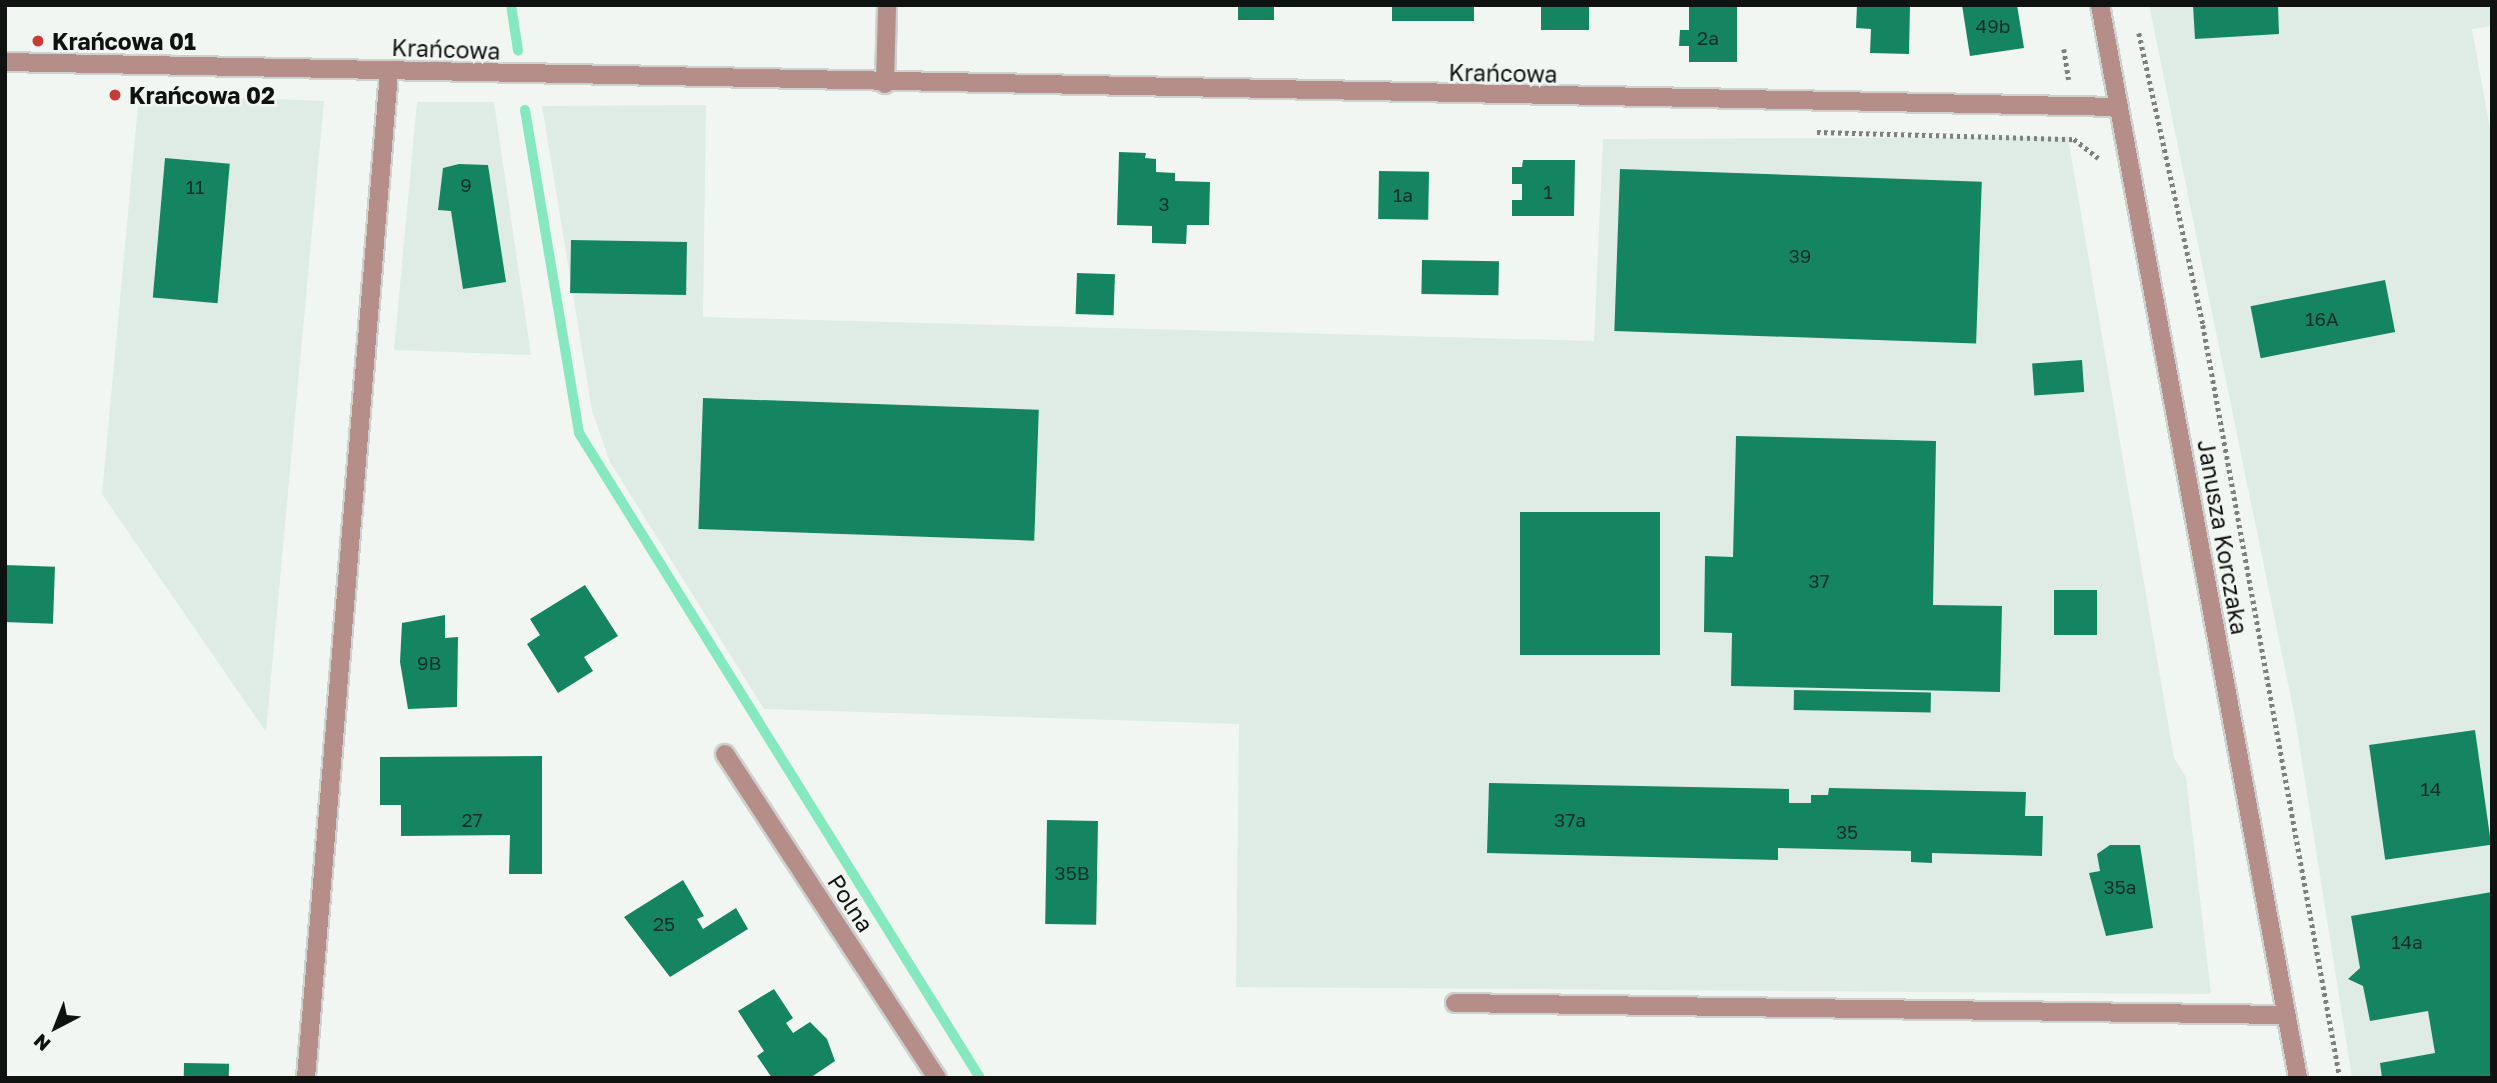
<!DOCTYPE html>
<meta charset="utf-8">
<style>
body{margin:0}
#map{position:relative;width:2497px;height:1083px;overflow:hidden;background:#f1f6f3;font-family:"Golos Text",sans-serif}
div>[style]{position:absolute}
.built>*{inset:0;background:#dfece6}
.stream>*{height:10px;margin:-5px;padding:0 5px;transform-origin:5px;border-radius:5px;background:#86e8be}
.building>*{inset:0;background:#158561;transform-origin:0 0}
.path>*{height:4.5px;margin-top:-2.25px;transform-origin:0;background:repeating-linear-gradient(90deg,#7c807e 0 3.5px,transparent 0 7px)}
.roads{filter:drop-shadow(2px 0 #cdd2cf) drop-shadow(-2px 0 #cdd2cf) drop-shadow(0 2px #cdd2cf) drop-shadow(0 -2px #cdd2cf)}
.service>*{height:18px;margin:-9px;padding:0 9px;transform-origin:9px;border-radius:9px;background:#b68e89}
.minor>*{height:18px;margin:-9px;padding:0 9px;transform-origin:9px;border-radius:9px;background:#b68e89}
.dots>*{width:19px;height:19px;translate:-50% -50%;box-sizing:border-box;border:4px solid #f1f6f3;border-radius:50%}
span{translate:-50% -50%;white-space:nowrap;text-align:center;line-height:1.15;-webkit-text-stroke:5px #f1f6f3;paint-order:stroke}
.number-label{font-size:19px;color:#112f25}
.number-label span{-webkit-text-stroke-width:0}
.poi-label{font-size:23px;color:#101211;font-weight:700}
.left{translate:0 -50%;text-align:left}
.street-label{font-size:23px;color:#101211}
.frame{position:absolute;inset:0;border:7px solid #101211;pointer-events:none}
.north{position:absolute;left:21px;top:992px;width:70px;height:70px;-webkit-text-stroke:5px #f1f6f3;paint-order:stroke;rotate:222deg;font-size:19px;font-weight:700;line-height:28px;text-align:center;color:#101211}
.north::after{content:'';display:block;margin:auto;width:24px;height:32px;background:#101211;clip-path:polygon(50% 0,100% 100%,50% 72%,0 100%)}
</style>
<div id="map">
<div class="built">
<i style="clip-path:polygon(2149px 5px,2492px 5px,2492px 26px,2472px 29px,2492px 139px,2492px 1078px,2352px 1078px,2295px 718px)"></i>
<i style="clip-path:polygon(139px 94px,324px 101px,266px 732px,102px 494px)"></i>
<i style="clip-path:polygon(417px 102px,494px 102px,531px 355px,394px 350px)"></i>
<i style="clip-path:polygon(706px 105px,703px 317px,1594px 341px,1603px 139px,2068px 137px,2174px 758px,2186px 777px,2211px 994px,1236px 987px,1239px 724px,764px 709px,610px 462px,592px 411px,542px 106px)"></i>
</div>
<div class="stream">
<i style="left:511px;top:5px;width:46px;rotate:81.2deg"></i>
<i style="left:525px;top:110px;width:327px;rotate:80.5deg"></i>
<i style="left:579px;top:433px;width:759px;rotate:58.13deg"></i>
</div>
<div class="building">
<i style="left:1238px;top:5px;width:36px;height:15px"></i>
<i style="left:1392px;top:5px;width:82px;height:16px"></i>
<i style="left:1541px;top:5px;width:48px;height:25px"></i>
<i style="clip-path:polygon(1689px 5px,1737px 6px,1737px 62px,1689px 62px,1689px 46px,1679px 46px,1680px 30px,1689px 30px)"></i>
<i style="clip-path:polygon(1857px 5px,1910px 5px,1909px 54px,1870px 53px,1871px 29px,1856px 28px)"></i>
<i style="clip-path:polygon(1962px 5px,2017px 5px,2024px 48px,1970px 56px)"></i>
<i style="clip-path:polygon(2193px 5px,2278px 5px,2279px 34px,2195px 39px)"></i>
<i style="clip-path:polygon(1119px 152px,1146px 153px,1145px 158px,1156px 159px,1156px 172px,1175px 173px,1175px 181px,1210px 182px,1209px 225px,1187px 225px,1186px 244px,1152px 243px,1152px 226px,1117px 225px)"></i>
<i style="left:165px;top:158px;width:65px;height:140px;rotate:5deg"></i>
<i style="clip-path:polygon(1523px 160px,1575px 160px,1574px 216px,1512px 216px,1512px 200px,1522px 200px,1522px 184px,1512px 184px,1512px 167px,1522px 167px)"></i>
<i style="clip-path:polygon(459px 164px,488px 165px,506px 282px,463px 289px,451px 211px,438px 210px,443px 168px)"></i>
<i style="left:1620px;top:169px;width:362px;height:162px;rotate:2deg"></i>
<i style="left:1379px;top:171px;width:50px;height:48px;rotate:1deg"></i>
<i style="left:571px;top:240px;width:116px;height:53px;rotate:1deg"></i>
<i style="left:1422px;top:260px;width:77px;height:34px;rotate:1deg"></i>
<i style="left:1077px;top:273px;width:38px;height:41px;rotate:2deg"></i>
<i style="left:2385px;top:280px;width:53px;height:137px;rotate:79deg"></i>
<i style="left:2082px;top:360px;width:32px;height:50px;rotate:86deg"></i>
<i style="left:703px;top:398px;width:336px;height:131px;rotate:2deg"></i>
<i style="clip-path:polygon(1736px 436px,1936px 441px,1933px 605px,2002px 606px,2000px 692px,1731px 686px,1732px 633px,1704px 632px,1705px 556px,1733px 557px)"></i>
<i style="left:1520px;top:512px;width:140px;height:143px"></i>
<i style="left:5px;top:565px;width:50px;height:57px;rotate:2deg"></i>
<i style="clip-path:polygon(585px 585px,618px 636px,584px 657px,593px 671px,558px 693px,527px 644px,540px 635px,530px 619px)"></i>
<i style="left:2054px;top:590px;width:43px;height:45px"></i>
<i style="clip-path:polygon(445px 615px,445px 638px,458px 637px,457px 707px,408px 709px,400px 662px,402px 623px)"></i>
<i style="left:1794px;top:690px;width:137px;height:20px;rotate:1deg"></i>
<i style="left:2475px;top:730px;width:116px;height:107px;rotate:82deg"></i>
<i style="clip-path:polygon(542px 756px,542px 874px,509px 874px,510px 835px,401px 836px,401px 805px,380px 805px,380px 757px)"></i>
<i style="clip-path:polygon(1489px 783px,1789px 789px,1789px 803px,1811px 803px,1811px 795px,1828px 795px,1829px 788px,2026px 792px,2025px 816px,2043px 816px,2042px 856px,1932px 853px,1932px 863px,1911px 862px,1911px 851px,1778px 848px,1778px 860px,1487px 853px)"></i>
<i style="left:1047px;top:820px;width:51px;height:104px;rotate:1deg"></i>
<i style="clip-path:polygon(2110px 845px,2140px 845px,2153px 928px,2106px 936px,2089px 873px,2100px 871px,2097px 854px)"></i>
<i style="clip-path:polygon(683px 880px,704px 916px,697px 919px,703px 929px,736px 908px,748px 929px,670px 977px,624px 917px)"></i>
<i style="clip-path:polygon(2492px 892px,2492px 1078px,2382px 1078px,2380px 1063px,2435px 1053px,2428px 1011px,2370px 1021px,2363px 986px,2348px 979px,2360px 968px,2351px 916px)"></i>
<i style="clip-path:polygon(774px 989px,793px 1018px,786px 1023px,793px 1033px,810px 1022px,827px 1039px,835px 1061px,810px 1078px,772px 1078px,757px 1056px,764px 1051px,738px 1011px)"></i>
<i style="left:184px;top:1063px;width:45px;height:15px;rotate:1deg"></i>
</div>
<div class="path">
<i style="left:2139px;top:33px;width:299px;rotate:77.6deg"></i>
<i style="left:2203px;top:325px;width:765px;rotate:79.69deg"></i>
<i style="left:2064px;top:49px;width:31px;rotate:81deg"></i>
<i style="left:1817px;top:132px;width:257px;rotate:1.6deg"></i>
<i style="left:2074px;top:139px;width:31px;rotate:38deg"></i>
</div>
<div class="roads">
<div class="service">
<i style="left:1455px;top:1003px;width:831px;rotate:0.83deg"></i>
</div>
<div class="minor">
<i style="left:2100px;top:5px;width:1091px;rotate:79.54deg"></i>
<i style="left:5px;top:62px;width:2114px;rotate:1.22deg"></i>
<i style="left:885px;top:84px;width:79px;rotate:-88.5deg"></i>
<i style="left:725px;top:754px;width:387px;rotate:56.8deg"></i>
<i style="left:306px;top:1078px;width:1009px;rotate:-85.28deg"></i>
</div>
</div>
<div class="dots">
<i style="left:38px;top:41px;background:#c93b36"></i>
<i style="left:115px;top:95px;background:#c93b36"></i>
</div>
<div class="number-label">
<span style="left:1993px;top:26px">49b</span>
<span style="left:1708px;top:38px">2a</span>
<span style="left:466px;top:185px">9</span>
<span style="left:195px;top:187px">11</span>
<span style="left:1548px;top:192px">1</span>
<span style="left:1403px;top:195px">1a</span>
<span style="left:1164px;top:204px">3</span>
<span style="left:1800px;top:256px">39</span>
<span style="left:2322px;top:319px">16A</span>
<span style="left:1819px;top:581px">37</span>
<span style="left:429px;top:663px">9B</span>
<span style="left:2431px;top:789px">14</span>
<span style="left:472px;top:820px">27</span>
<span style="left:1570px;top:820px">37a</span>
<span style="left:1847px;top:832px">35</span>
<span style="left:1072px;top:873px">35B</span>
<span style="left:2120px;top:887px">35a</span>
<span style="left:664px;top:924px">25</span>
<span style="left:2407px;top:942px">14a</span>
</div>
<div class="poi-label">
<span class="left" style="left:52px;top:41px">Krańcowa 01</span>
<span class="left" style="left:129px;top:95px">Krańcowa 02</span>
</div>
<div class="street-label">
<span style="left:446px;top:49px;rotate:2deg">Krańcowa</span>
<span style="left:1503px;top:73px;rotate:1deg">Krańcowa</span>
<span style="left:2223px;top:537px;rotate:80deg">Janusza Korczaka</span>
<span style="left:851px;top:903px;rotate:57deg">Polna</span>
</div>
<div class="frame"></div>
<div class="north">N</div>
</div>
